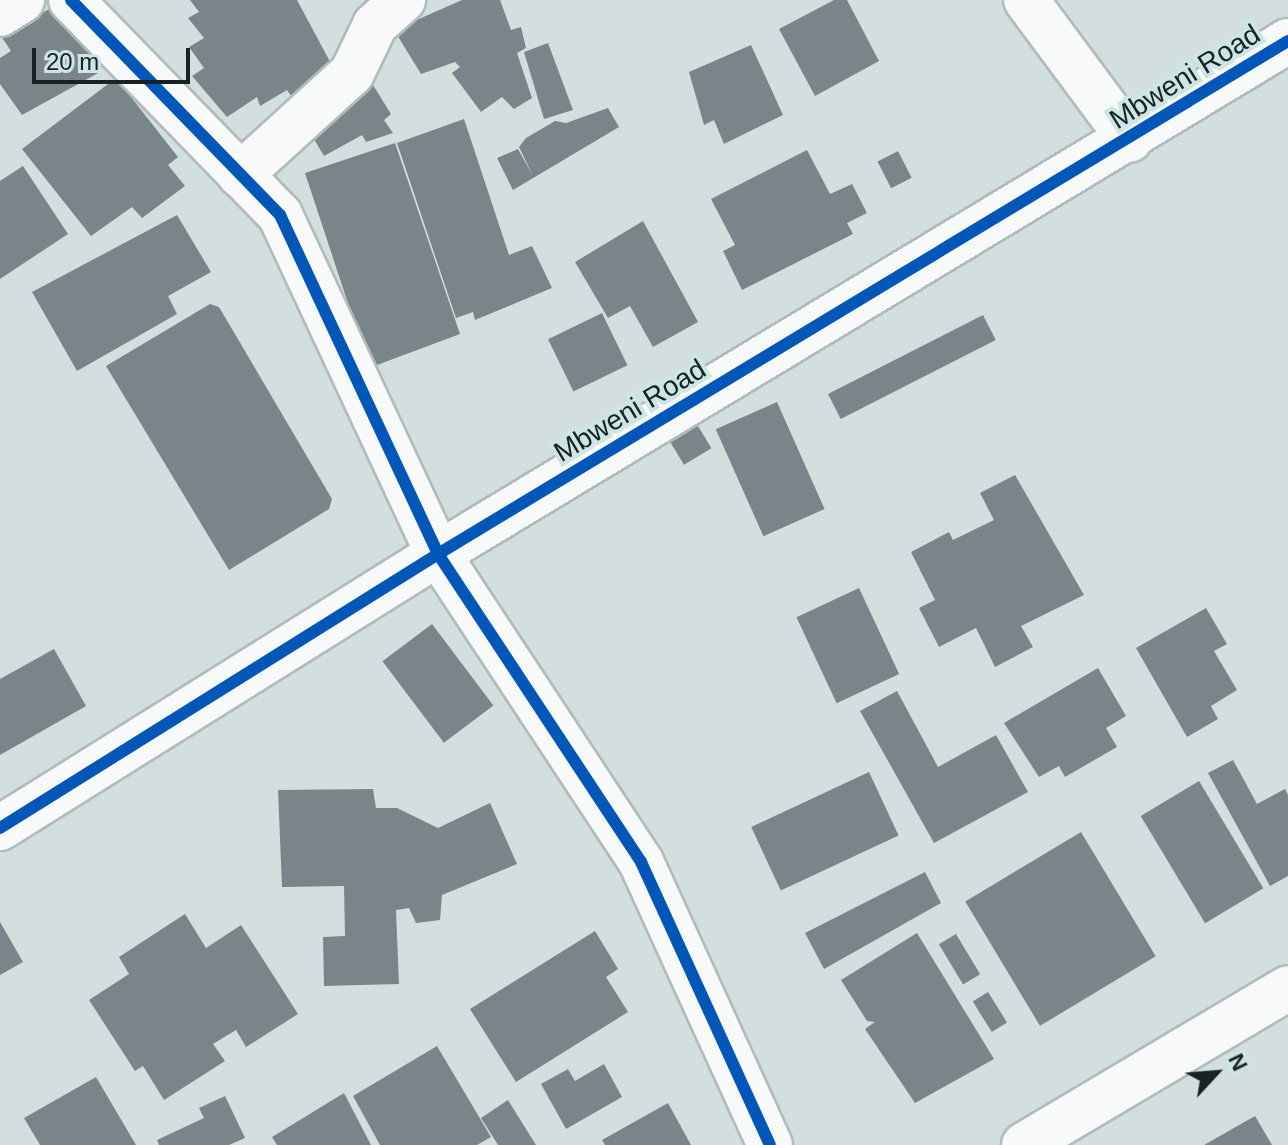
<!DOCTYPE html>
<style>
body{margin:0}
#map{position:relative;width:1288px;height:1145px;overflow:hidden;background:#d3dfdf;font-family:Helvetica,sans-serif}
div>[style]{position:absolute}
.building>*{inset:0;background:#798588;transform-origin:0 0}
.roads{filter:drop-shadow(2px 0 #b1bbbb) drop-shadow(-2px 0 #b1bbbb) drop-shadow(0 2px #b1bbbb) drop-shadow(0 -2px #b1bbbb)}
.street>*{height:44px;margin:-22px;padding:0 22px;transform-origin:22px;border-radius:22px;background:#f8fafa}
.secondary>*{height:44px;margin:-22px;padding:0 22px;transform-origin:22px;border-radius:22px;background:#f8fafa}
.cycleway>*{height:12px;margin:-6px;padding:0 6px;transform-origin:6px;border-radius:6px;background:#0057b8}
span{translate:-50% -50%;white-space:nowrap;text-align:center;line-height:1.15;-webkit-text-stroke:8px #cde5e4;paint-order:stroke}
.street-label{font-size:28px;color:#192222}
.north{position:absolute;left:1176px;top:1033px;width:80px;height:80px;-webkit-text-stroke:6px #cde5e4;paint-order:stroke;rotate:64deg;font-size:22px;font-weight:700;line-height:32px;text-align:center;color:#192222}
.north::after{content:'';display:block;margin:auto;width:28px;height:36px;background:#192222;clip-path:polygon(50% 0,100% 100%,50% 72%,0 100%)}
.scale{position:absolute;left:32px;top:48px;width:158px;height:36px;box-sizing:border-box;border:4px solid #192222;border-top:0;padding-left:10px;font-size:24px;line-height:28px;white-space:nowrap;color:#192222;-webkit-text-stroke:6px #cde5e4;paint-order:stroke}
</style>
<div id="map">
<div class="building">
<i style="clip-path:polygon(190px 0,297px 0,335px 71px,294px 100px,287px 90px,260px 106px,257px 97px,227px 117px,192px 76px,204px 68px,189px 47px,204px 38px,188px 18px,199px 12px)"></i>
<i style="clip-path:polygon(462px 0,500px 0,511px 30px,521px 27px,526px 48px,517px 53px,532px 98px,514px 109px,502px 97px,481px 112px,452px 73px,460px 67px,455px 62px,421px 74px,394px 30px)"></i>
<i style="clip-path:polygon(834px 0,847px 0,879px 61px,815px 96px,779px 29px)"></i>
<i style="clip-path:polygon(51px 8px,70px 13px,100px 72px,22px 115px,0 84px,0 58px,11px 51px,1px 36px)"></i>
<i style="clip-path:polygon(548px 43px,573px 110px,544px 119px,524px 52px)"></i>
<i style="clip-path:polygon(751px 45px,783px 115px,724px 144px,714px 120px,704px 125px,689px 72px)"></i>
<i style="clip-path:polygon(116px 78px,178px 157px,168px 165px,185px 186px,142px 218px,132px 207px,91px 236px,22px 149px)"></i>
<i style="clip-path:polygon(373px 85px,391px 114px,384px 120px,393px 133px,366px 142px,362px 135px,324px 156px,308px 129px,328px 110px)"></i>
<i style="clip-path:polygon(608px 108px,619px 127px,513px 190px,497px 158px,518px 149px,533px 176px,519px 147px,526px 138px,555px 121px,566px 123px)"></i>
<i style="clip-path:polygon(464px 119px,509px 255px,532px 246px,552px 288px,475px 320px,473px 312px,456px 318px,397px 143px)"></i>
<i style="clip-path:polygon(395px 143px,460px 334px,377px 365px,372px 356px,366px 358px,305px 173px)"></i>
<i style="clip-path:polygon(807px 150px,830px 194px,852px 184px,867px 213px,847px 223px,853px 234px,742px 290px,723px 251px,735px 245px,711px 199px)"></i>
<i style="left:898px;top:151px;width:30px;height:23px;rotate:63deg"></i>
<i style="clip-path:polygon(23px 166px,68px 234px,0 279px,0 181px)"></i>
<i style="clip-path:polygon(177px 215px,211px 272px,168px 296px,177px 314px,77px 371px,32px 292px)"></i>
<i style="clip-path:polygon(643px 221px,698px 322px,653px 347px,630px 306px,608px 318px,575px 262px)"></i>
<i style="clip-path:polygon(210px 304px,219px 307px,332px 499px,329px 509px,229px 570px,106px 366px)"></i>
<i style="left:602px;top:313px;width:58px;height:60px;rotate:64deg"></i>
<i style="left:983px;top:315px;width:28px;height:174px;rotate:63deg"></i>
<i style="left:777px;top:402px;width:117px;height:67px;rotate:66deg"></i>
<i style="left:698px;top:426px;width:26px;height:32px;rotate:59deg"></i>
<i style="clip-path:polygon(1015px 475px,1084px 595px,1021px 626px,1033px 647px,995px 667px,976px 628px,939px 647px,919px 608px,935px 600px,911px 552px,949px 532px,953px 540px,994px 520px,980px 493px)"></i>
<i style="left:859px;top:588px;width:95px;height:69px;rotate:65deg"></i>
<i style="clip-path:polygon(1206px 608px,1227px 644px,1214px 651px,1237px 690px,1211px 706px,1218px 719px,1187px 737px,1136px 648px)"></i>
<i style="left:432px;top:624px;width:102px;height:62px;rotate:53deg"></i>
<i style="clip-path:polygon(54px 649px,86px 706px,0 755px,0 679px)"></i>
<i style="clip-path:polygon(1098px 668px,1126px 716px,1106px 728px,1117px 747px,1065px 777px,1059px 766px,1039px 777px,1004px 723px)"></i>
<i style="clip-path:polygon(897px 691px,938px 767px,996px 735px,1028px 792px,934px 843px,860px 711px)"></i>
<i style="clip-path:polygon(1233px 760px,1257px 804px,1285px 789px,1288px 795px,1288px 876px,1270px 886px,1208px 773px)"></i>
<i style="left:869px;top:772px;width:70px;height:130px;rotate:65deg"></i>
<i style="left:1199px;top:781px;width:125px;height:68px;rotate:59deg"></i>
<i style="clip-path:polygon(373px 789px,376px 808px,397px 808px,438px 828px,490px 803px,517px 864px,442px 895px,440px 920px,416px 923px,409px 908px,396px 910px,399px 984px,324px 986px,323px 937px,345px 936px,344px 886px,282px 887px,278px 790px)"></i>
<i style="left:1081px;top:832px;width:145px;height:135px;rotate:59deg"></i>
<i style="clip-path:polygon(925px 872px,941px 903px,824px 969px,805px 933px)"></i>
<i style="clip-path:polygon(185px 914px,206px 948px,241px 925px,298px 1014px,246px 1047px,236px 1030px,213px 1044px,225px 1061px,164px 1100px,143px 1066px,135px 1071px,89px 1000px,129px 974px,119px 957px)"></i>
<i style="clip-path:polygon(0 922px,23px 962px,0 975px)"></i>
<i style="clip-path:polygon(595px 931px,618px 969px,606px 977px,628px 1012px,516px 1082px,470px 1009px)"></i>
<i style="clip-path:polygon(917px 933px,994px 1059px,915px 1103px,865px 1029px,875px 1022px,867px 1021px,841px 980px)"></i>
<i style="left:956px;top:934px;width:47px;height:20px;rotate:59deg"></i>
<i style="left:988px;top:992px;width:36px;height:18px;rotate:58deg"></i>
<i style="clip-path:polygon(437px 1046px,491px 1137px,477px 1145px,380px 1145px,353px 1096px)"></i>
<i style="clip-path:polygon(604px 1064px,622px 1097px,566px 1129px,541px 1084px,568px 1069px,575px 1081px)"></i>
<i style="clip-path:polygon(96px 1077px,136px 1145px,40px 1145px,24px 1118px)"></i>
<i style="clip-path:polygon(344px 1093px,371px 1145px,277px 1145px,272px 1137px)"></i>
<i style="clip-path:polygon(225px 1096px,245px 1138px,229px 1145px,159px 1145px,157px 1140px,204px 1118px,199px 1108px)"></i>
<i style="clip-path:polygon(508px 1100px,536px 1145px,498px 1145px,481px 1118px)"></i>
<i style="clip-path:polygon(668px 1103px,691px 1145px,605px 1145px,602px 1140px)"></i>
<i style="clip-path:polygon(1255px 1116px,1272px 1145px,1204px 1145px)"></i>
</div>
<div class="roads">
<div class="street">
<i style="left:71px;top:0;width:300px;rotate:45.8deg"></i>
<i style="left:280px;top:215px;width:374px;rotate:65deg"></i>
<i style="left:438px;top:554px;width:369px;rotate:56.6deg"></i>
<i style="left:641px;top:862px;width:311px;rotate:65.5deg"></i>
<i style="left:1026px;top:0;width:174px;rotate:53.4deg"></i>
<i style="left:0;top:14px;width:26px;rotate:-32deg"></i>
<i style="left:240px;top:175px;width:151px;rotate:-42.3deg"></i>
<i style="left:352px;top:73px;width:53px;rotate:-64.4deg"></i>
<i style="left:375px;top:25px;width:38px;rotate:-42deg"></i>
<i style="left:1024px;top:1145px;width:307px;rotate:-30.7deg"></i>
</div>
<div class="secondary">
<i style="left:0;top:828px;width:517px;rotate:-32.03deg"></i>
<i style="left:438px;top:554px;width:993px;rotate:-31.11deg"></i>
</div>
</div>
<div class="cycleway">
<i style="left:71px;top:0;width:300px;rotate:45.8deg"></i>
<i style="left:280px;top:215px;width:374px;rotate:65deg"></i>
<i style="left:438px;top:554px;width:369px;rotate:56.6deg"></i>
<i style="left:641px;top:862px;width:311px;rotate:65.5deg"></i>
<i style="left:0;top:828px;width:517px;rotate:-32.03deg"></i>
<i style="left:438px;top:554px;width:993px;rotate:-31.11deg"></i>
</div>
<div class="street-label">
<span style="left:1185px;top:77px;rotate:-32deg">Mbweni Road</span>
<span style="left:630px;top:411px;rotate:-31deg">Mbweni Road</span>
</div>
<div class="north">N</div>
<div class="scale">20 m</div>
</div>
